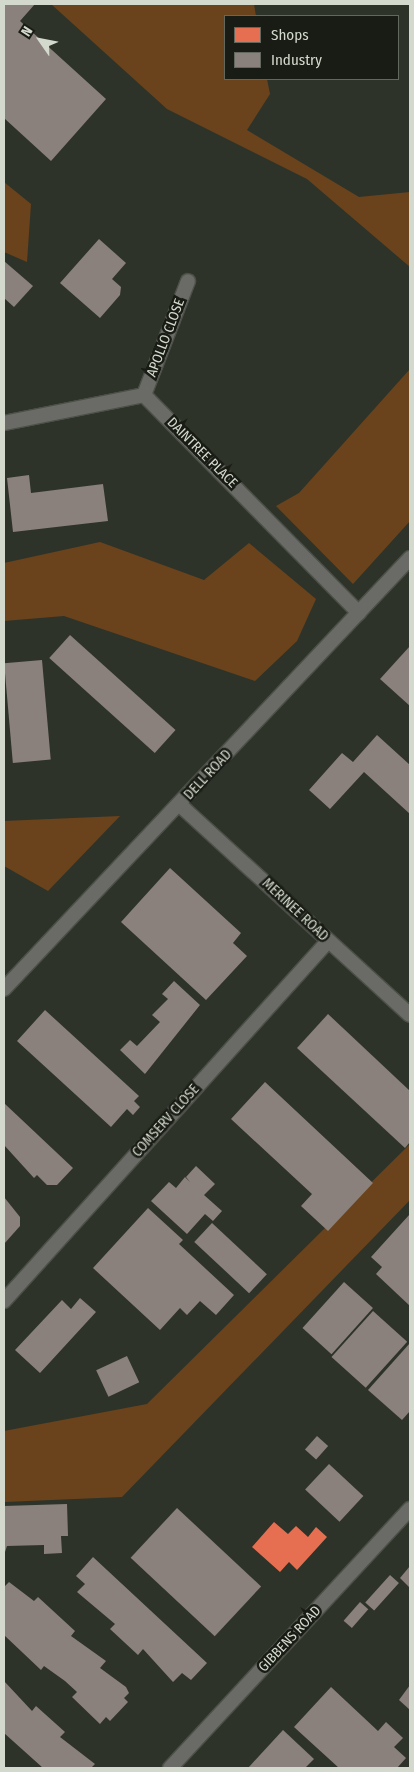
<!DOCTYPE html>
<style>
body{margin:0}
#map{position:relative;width:414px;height:1772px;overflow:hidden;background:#2e3329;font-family:"Fira Sans Condensed",sans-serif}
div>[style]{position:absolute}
.green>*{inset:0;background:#6a431c}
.shops>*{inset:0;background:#e76f51}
.industry>*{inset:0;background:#8a817c;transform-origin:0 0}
.roads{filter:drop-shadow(1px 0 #4c5048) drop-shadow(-1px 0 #4c5048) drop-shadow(0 1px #4c5048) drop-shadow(0 -1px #4c5048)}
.minor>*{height:14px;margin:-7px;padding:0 7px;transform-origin:7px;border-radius:7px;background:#6a6b66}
span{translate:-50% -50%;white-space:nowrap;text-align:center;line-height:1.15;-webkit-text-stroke:5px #181c14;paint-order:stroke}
.street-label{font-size:14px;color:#d4d9ce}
.frame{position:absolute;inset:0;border:5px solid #d4d9ce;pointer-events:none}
.legend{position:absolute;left:224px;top:15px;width:175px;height:65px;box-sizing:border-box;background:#181c14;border:1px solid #63685e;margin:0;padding:6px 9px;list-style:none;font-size:15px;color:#d4d9ce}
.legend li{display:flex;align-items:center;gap:10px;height:25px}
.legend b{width:25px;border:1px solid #63685e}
.north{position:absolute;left:15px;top:15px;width:50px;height:50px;-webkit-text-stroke:4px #181c14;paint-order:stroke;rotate:303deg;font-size:14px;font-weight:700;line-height:20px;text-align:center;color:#d4d9ce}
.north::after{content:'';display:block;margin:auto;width:18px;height:22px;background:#d4d9ce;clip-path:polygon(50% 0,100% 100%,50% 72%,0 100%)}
</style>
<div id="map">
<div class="green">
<i style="clip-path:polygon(51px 4px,254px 4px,256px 16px,225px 16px,225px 79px,267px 79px,270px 94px,247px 130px,359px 197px,410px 192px,410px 267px,307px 179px,167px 109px)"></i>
<i style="clip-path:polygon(4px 182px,31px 204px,27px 262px,4px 252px)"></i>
<i style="clip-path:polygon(410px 369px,410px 521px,353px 584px,276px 506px,299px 493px)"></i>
<i style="clip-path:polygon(100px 542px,204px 580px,249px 543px,316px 599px,297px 641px,255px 681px,64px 616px,4px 621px,4px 563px)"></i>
<i style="clip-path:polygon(120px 816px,48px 891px,4px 866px,4px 821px)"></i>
<i style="clip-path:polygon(410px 1144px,410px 1200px,122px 1497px,4px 1502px,4px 1431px,147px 1404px)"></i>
</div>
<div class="shops">
<i style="clip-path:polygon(274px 1522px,288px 1534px,296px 1526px,308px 1537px,316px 1527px,327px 1537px,297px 1570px,289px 1562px,280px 1572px,252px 1547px)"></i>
</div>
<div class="industry">
<i style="clip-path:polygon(4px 4px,35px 4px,20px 21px,106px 99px,51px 161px,4px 118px)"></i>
<i style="clip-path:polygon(99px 239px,126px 263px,112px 279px,121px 287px,120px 295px,100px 318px,60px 283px)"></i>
<i style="clip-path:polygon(4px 261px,33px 286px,14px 307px,4px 298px)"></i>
<i style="clip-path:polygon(29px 475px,31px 493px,103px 484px,108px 521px,13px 532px,7px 478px)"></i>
<i style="left:70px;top:635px;width:142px;height:31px;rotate:42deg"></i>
<i style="clip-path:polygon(410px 646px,410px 706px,380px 679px)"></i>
<i style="left:42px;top:660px;width:100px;height:38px;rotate:85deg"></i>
<i style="clip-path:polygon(377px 735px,410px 765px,410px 814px,364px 772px,330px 809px,309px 790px,342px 753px,353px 762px)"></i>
<i style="clip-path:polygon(170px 868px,241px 933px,233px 943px,247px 956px,206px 1000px,121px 922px)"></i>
<i style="clip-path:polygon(174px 981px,200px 1005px,145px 1074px,120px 1050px,130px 1040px,137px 1046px,160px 1022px,152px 1015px,168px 999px,162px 994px)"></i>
<i style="clip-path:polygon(45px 1010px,139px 1096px,134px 1101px,140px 1107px,133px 1115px,127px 1109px,111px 1127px,17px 1041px)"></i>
<i style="clip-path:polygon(328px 1014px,410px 1091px,410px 1142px,405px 1148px,297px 1048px)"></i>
<i style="clip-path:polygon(265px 1082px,373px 1183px,328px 1231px,301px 1206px,312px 1194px,231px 1119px)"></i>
<i style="clip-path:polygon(4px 1103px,73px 1168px,57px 1185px,47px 1185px,37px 1175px,34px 1178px,4px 1145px)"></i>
<i style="clip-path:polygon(196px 1166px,215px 1184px,204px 1195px,222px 1211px,213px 1221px,205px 1214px,187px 1234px,151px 1201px,169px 1182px,176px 1188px,185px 1177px,190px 1182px,186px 1177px)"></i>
<i style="clip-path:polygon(4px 1197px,20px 1217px,20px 1226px,4px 1244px)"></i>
<i style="clip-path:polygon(148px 1208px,183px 1240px,179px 1244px,234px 1295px,216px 1315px,200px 1301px,187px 1315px,180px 1308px,160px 1330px,93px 1268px)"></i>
<i style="clip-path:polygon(410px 1214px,410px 1306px,376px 1274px,382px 1267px,371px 1257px)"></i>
<i style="left:212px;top:1223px;width:75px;height:26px;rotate:43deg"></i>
<i style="left:344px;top:1282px;width:39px;height:62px;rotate:42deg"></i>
<i style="clip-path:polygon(80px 1298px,96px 1312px,40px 1373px,15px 1350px,62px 1300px,71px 1309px)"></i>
<i style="left:373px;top:1311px;width:46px;height:62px;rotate:42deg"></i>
<i style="clip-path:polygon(410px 1343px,410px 1411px,402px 1420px,368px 1390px)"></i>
<i style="left:127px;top:1356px;width:29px;height:34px;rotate:65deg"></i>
<i style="left:317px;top:1436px;width:15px;height:18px;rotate:42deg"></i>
<i style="left:329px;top:1464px;width:47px;height:35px;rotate:43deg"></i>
<i style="clip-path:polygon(67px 1504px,68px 1536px,61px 1536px,62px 1553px,44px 1554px,44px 1545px,7px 1546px,4px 1555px,4px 1506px)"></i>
<i style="left:177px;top:1508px;width:115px;height:68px;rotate:43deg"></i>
<i style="clip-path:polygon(93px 1557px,207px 1663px,191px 1680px,182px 1673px,173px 1682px,143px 1649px,138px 1655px,110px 1629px,115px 1624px,77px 1592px,85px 1584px,76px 1576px)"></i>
<i style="clip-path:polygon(410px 1566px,410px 1588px,400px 1578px)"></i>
<i style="left:390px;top:1575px;width:12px;height:37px;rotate:42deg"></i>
<i style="clip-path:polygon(9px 1582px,34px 1601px,38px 1597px,75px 1631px,71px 1636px,106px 1661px,100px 1668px,126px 1687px,129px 1693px,124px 1698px,128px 1702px,110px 1721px,106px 1717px,100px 1724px,72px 1697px,77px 1692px,65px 1681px,44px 1666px,41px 1670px,4px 1635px,4px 1587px)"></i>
<i style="left:360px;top:1602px;width:11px;height:25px;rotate:41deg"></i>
<i style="clip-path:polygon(4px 1681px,32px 1711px,36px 1706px,65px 1732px,60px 1737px,95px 1764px,91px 1768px,43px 1768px,4px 1733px)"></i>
<i style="clip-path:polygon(410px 1685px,410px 1710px,399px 1700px)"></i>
<i style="clip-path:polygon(331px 1687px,378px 1731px,386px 1722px,403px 1738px,394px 1747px,406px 1758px,397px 1768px,339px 1768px,294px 1727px)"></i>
<i style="clip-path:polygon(283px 1730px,314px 1759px,305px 1768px,248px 1768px)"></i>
</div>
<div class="roads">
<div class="minor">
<i style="left:144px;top:395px;width:122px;rotate:-68.9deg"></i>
<i style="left:4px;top:423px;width:143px;rotate:-11.3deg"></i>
<i style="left:144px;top:395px;width:306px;rotate:45.4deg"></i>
<i style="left:180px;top:805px;width:311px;rotate:42.4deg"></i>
<i style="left:4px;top:989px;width:592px;rotate:-46.71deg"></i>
<i style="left:4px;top:1301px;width:484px;rotate:-48deg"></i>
<i style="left:170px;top:1768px;width:353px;rotate:-47.2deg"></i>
</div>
</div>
<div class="street-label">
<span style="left:166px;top:338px;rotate:-69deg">APOLLO CLOSE</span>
<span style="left:202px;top:453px;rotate:45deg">DAINTREE PLACE</span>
<span style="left:208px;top:775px;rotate:-47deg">DELL ROAD</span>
<span style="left:295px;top:910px;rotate:43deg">MERINEE ROAD</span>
<span style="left:166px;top:1121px;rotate:-48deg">COMSERV CLOSE</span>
<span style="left:290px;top:1639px;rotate:-47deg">GIBBENS ROAD</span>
</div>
<div class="frame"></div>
<ul class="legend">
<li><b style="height:14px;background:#e76f51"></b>Shops</li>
<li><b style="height:14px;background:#8a817c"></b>Industry</li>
</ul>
<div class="north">N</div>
</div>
